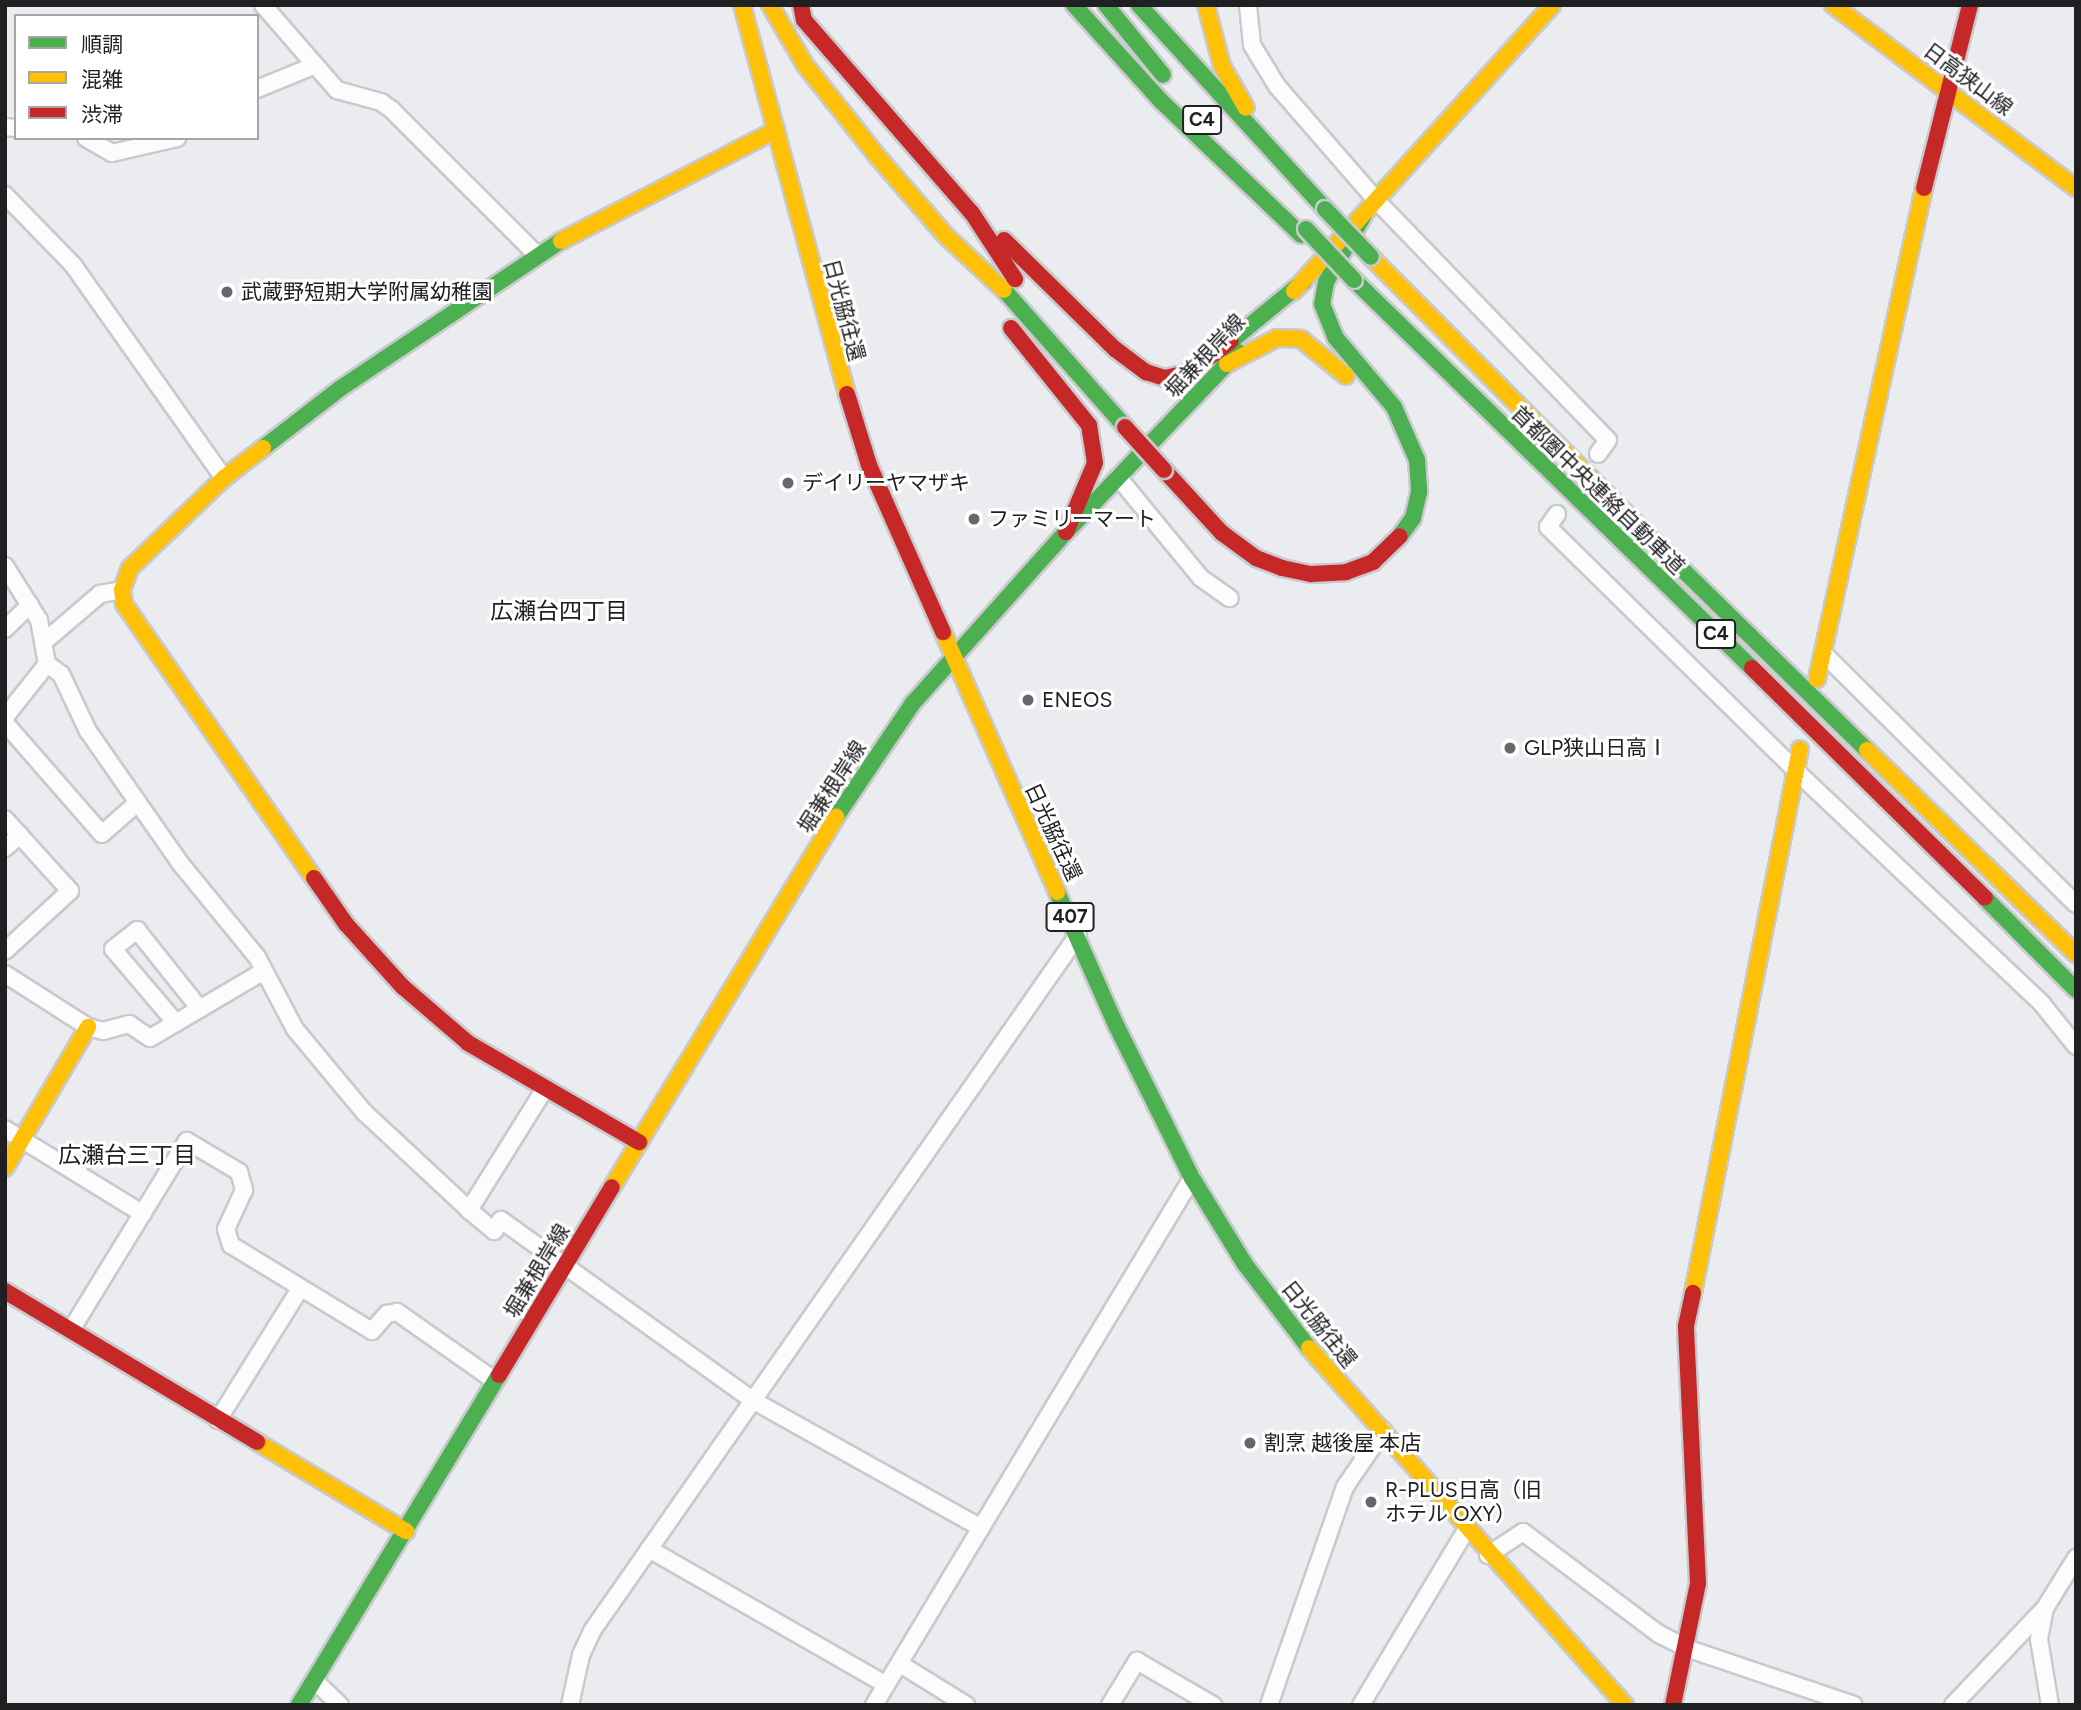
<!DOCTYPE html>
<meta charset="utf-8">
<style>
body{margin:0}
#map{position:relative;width:2081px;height:1710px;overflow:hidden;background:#ebecf0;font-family:Figtree,"Noto Sans JP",sans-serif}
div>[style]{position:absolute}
.roads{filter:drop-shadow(2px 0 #c9cacd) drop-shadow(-2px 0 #c9cacd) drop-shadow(0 2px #c9cacd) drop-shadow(0 -2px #c9cacd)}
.street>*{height:16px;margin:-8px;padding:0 8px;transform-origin:8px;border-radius:8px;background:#fcfcfd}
.fast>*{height:16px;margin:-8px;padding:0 8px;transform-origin:8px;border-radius:8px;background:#4caf50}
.slow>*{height:16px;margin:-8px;padding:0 8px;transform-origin:8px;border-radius:8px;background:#ffc107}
.jam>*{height:16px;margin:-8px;padding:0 8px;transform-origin:8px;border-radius:8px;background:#c62828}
.bridges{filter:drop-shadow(2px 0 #c9cacd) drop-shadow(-2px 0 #c9cacd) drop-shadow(0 2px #c9cacd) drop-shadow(0 -2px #c9cacd)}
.fast-bridge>*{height:16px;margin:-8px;padding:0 8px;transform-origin:8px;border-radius:8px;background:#4caf50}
.jam-bridge>*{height:16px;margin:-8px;padding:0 8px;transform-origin:8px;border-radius:8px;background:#c62828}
.dots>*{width:19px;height:19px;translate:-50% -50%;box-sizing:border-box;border:4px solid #fff;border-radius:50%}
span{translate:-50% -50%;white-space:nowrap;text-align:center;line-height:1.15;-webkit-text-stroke:6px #fff;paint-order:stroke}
.shield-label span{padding:2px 5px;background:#fff;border:2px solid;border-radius:5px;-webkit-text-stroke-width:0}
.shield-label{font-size:19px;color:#202023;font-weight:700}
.street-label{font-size:21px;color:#202023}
.poi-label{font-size:21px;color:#202023}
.left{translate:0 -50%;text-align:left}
.neighbourhood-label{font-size:23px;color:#202023}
.frame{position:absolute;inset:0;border:7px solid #202023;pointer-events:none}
.legend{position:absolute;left:14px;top:14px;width:245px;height:126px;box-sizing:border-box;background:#fff;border:2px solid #a6a6a7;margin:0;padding:9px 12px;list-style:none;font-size:21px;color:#202023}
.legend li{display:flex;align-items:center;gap:14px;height:35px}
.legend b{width:35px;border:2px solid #a6a6a7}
</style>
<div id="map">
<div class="roads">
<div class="street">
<i style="left:263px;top:5px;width:113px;rotate:49deg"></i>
<i style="left:337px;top:90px;width:46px;rotate:15.3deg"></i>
<i style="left:381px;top:102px;width:14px;rotate:36deg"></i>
<i style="left:392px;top:110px;width:204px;rotate:45deg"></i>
<i style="left:1248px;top:5px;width:40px;rotate:84.3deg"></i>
<i style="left:1252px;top:45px;width:48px;rotate:58.6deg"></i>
<i style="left:1277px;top:86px;width:152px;rotate:49deg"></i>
<i style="left:1377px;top:201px;width:332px;rotate:46deg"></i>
<i style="left:1608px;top:440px;width:17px;rotate:126deg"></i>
<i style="left:257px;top:89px;width:61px;rotate:-22.3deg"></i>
<i style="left:5px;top:127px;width:11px;rotate:5deg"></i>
<i style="left:86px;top:138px;width:30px;rotate:30deg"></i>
<i style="left:112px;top:153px;width:67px;rotate:-13deg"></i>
<i style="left:5px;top:195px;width:98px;rotate:45.8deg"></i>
<i style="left:73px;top:265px;width:261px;rotate:54.7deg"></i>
<i style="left:1118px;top:477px;width:131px;rotate:50.6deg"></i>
<i style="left:1201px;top:578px;width:35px;rotate:35deg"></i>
<i style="left:1557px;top:514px;width:16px;rotate:125deg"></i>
<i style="left:1548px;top:527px;width:348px;rotate:44.5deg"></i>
<i style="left:1796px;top:771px;width:339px;rotate:43.4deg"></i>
<i style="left:2042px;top:1004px;width:54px;rotate:51deg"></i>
<i style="left:5px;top:566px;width:64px;rotate:57.8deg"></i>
<i style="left:39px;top:620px;width:45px;rotate:79.7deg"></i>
<i style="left:47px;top:664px;width:17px;rotate:36deg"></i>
<i style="left:61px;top:674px;width:63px;rotate:64.7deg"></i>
<i style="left:88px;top:731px;width:161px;rotate:55.1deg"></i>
<i style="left:180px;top:863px;width:122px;rotate:50.7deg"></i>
<i style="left:257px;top:957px;width:81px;rotate:62.2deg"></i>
<i style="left:295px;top:1029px;width:108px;rotate:50.3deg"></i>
<i style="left:364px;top:1112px;width:144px;rotate:43deg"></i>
<i style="left:5px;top:629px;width:35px;rotate:-44deg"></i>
<i style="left:44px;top:642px;width:74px;rotate:-40.6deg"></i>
<i style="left:100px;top:594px;width:22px;rotate:-10deg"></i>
<i style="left:1823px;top:653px;width:356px;rotate:44.8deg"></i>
<i style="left:5px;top:717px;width:68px;rotate:-51.6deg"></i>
<i style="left:5px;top:723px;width:147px;rotate:48.9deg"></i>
<i style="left:102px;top:834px;width:45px;rotate:-41.4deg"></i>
<i style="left:5px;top:819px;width:97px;rotate:47.9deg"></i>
<i style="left:70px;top:891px;width:88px;rotate:137.3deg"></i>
<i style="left:5px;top:848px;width:20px;rotate:-41deg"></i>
<i style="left:5px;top:974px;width:98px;rotate:32.6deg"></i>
<i style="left:88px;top:1027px;width:16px;rotate:15deg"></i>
<i style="left:103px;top:1031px;width:27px;rotate:-15deg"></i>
<i style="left:129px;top:1024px;width:25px;rotate:34deg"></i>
<i style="left:150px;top:1038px;width:132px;rotate:-30.4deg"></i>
<i style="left:176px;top:1023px;width:97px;rotate:-130.4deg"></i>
<i style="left:113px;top:949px;width:31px;rotate:-38deg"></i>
<i style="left:137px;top:930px;width:101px;rotate:51.4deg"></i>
<i style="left:544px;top:1090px;width:142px;rotate:122deg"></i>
<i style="left:469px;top:1210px;width:33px;rotate:40deg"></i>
<i style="left:494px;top:1231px;width:13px;rotate:-58deg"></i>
<i style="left:501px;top:1220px;width:311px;rotate:35.6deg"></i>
<i style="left:754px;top:1401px;width:260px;rotate:29.2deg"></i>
<i style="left:5px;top:1129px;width:162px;rotate:31.6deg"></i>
<i style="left:71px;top:1330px;width:222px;rotate:-58.5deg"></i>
<i style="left:187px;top:1141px;width:61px;rotate:30.8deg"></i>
<i style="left:239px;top:1172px;width:19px;rotate:74deg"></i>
<i style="left:244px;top:1190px;width:43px;rotate:114.8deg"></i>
<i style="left:226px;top:1229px;width:17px;rotate:73deg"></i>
<i style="left:231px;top:1245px;width:165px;rotate:31.4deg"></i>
<i style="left:372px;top:1331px;width:23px;rotate:-49deg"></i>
<i style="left:387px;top:1314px;width:10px;rotate:-11deg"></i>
<i style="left:397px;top:1312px;width:120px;rotate:35.1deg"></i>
<i style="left:218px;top:1420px;width:155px;rotate:-58deg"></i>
<i style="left:649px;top:1549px;width:273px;rotate:29.8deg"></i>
<i style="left:1488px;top:1555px;width:42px;rotate:-33.3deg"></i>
<i style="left:1523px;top:1532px;width:170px;rotate:36.9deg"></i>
<i style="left:1659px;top:1634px;width:30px;rotate:27deg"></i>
<i style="left:1686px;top:1648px;width:177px;rotate:18.7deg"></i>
<i style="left:900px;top:1664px;width:78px;rotate:31.8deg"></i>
<i style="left:314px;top:1680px;width:36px;rotate:44deg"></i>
<i style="left:570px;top:1705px;width:51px;rotate:-77.6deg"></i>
<i style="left:581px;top:1655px;width:26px;rotate:-65deg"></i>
<i style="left:592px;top:1631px;width:849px;rotate:-55.07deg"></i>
<i style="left:874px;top:1705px;width:616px;rotate:-58.89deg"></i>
<i style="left:1110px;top:1705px;width:52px;rotate:-58.5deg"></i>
<i style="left:1137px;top:1661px;width:88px;rotate:30.1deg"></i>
<i style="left:1269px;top:1705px;width:231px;rotate:-70.8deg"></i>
<i style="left:1345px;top:1487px;width:68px;rotate:-55.8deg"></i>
<i style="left:1361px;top:1705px;width:204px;rotate:-59deg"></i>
<i style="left:1953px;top:1705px;width:134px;rotate:-46.5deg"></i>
<i style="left:2050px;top:1705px;width:67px;rotate:-99.5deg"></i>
<i style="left:2039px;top:1639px;width:32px;rotate:-79deg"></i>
<i style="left:2045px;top:1608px;width:59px;rotate:-58.2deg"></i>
</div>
<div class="fast">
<i style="left:1074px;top:5px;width:130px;rotate:47.8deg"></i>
<i style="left:1161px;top:101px;width:194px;rotate:43.7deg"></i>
<i style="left:1106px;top:5px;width:90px;rotate:50.8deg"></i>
<i style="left:1139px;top:5px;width:276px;rotate:47.6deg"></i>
<i style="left:1364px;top:215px;width:77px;rotate:119.6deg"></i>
<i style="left:1326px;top:282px;width:22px;rotate:100deg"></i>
<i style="left:1322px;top:304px;width:35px;rotate:68deg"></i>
<i style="left:1335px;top:337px;width:92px;rotate:49.9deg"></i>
<i style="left:1394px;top:407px;width:58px;rotate:66.5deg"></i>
<i style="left:1417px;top:460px;width:32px;rotate:86deg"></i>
<i style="left:1419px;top:492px;width:27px;rotate:103deg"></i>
<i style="left:1413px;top:518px;width:22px;rotate:126deg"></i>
<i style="left:1354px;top:280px;width:556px;rotate:44.27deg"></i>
<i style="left:1004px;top:290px;width:183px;rotate:48.5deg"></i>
<i style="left:1231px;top:341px;width:94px;rotate:-39.4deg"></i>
<i style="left:263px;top:448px;width:98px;rotate:-37.6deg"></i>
<i style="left:341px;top:388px;width:265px;rotate:-33.8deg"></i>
<i style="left:1640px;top:528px;width:318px;rotate:44.4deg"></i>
<i style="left:836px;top:817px;width:138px;rotate:-56deg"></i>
<i style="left:913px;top:703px;width:229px;rotate:-48.2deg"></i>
<i style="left:1066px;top:532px;width:249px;rotate:-46.3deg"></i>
<i style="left:1057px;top:892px;width:145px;rotate:66.1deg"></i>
<i style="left:1116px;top:1025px;width:171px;rotate:63.6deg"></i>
<i style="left:1192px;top:1178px;width:100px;rotate:58.5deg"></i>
<i style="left:1244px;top:1263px;width:107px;rotate:52.6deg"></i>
<i style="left:1985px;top:898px;width:129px;rotate:45.3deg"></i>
<i style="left:299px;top:1705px;width:386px;rotate:-58.8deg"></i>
</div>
<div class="slow">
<i style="left:742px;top:5px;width:403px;rotate:74.9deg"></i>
<i style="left:770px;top:5px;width:69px;rotate:59.7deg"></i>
<i style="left:805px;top:65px;width:116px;rotate:51.6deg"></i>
<i style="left:877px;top:156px;width:106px;rotate:49.2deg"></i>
<i style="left:946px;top:236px;width:79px;rotate:43deg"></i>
<i style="left:1206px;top:5px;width:63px;rotate:75.3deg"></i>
<i style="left:1222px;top:66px;width:48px;rotate:60.3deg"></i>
<i style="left:1833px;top:5px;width:304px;rotate:37deg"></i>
<i style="left:561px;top:241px;width:242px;rotate:-27.3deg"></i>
<i style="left:1371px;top:257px;width:382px;rotate:45.2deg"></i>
<i style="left:1294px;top:291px;width:385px;rotate:-47.9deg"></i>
<i style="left:1227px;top:364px;width:56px;rotate:-27.5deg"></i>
<i style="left:1277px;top:338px;width:24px;rotate:2deg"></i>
<i style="left:1301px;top:339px;width:58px;rotate:39.4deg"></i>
<i style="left:263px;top:448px;width:49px;rotate:142.4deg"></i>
<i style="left:224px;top:478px;width:130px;rotate:136.2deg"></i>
<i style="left:130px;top:568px;width:23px;rotate:110deg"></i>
<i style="left:122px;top:590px;width:14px;rotate:82deg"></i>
<i style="left:124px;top:604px;width:333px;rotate:55.3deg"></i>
<i style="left:943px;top:632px;width:284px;rotate:66.3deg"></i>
<i style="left:1817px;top:679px;width:503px;rotate:-77.71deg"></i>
<i style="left:1867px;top:750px;width:292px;rotate:44.3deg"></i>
<i style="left:5px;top:1168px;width:164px;rotate:-59.5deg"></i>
<i style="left:612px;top:1187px;width:433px;rotate:-58.8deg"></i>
<i style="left:1693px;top:1293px;width:554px;rotate:-78.87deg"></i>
<i style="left:1309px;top:1348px;width:477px;rotate:48.5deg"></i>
<i style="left:257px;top:1442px;width:174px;rotate:30.9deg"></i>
</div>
<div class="jam">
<i style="left:801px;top:5px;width:15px;rotate:79deg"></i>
<i style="left:804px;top:20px;width:256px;rotate:49deg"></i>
<i style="left:972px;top:213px;width:79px;rotate:56.9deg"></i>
<i style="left:1924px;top:188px;width:189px;rotate:-75.9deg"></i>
<i style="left:1004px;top:240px;width:156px;rotate:44.5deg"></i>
<i style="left:1115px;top:349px;width:39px;rotate:37deg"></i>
<i style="left:1146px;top:372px;width:20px;rotate:18deg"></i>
<i style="left:1165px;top:378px;width:26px;rotate:-13deg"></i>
<i style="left:1190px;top:372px;width:51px;rotate:-37.1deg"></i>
<i style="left:1011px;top:328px;width:124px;rotate:51.2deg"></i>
<i style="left:1089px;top:425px;width:38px;rotate:81deg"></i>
<i style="left:1095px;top:463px;width:75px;rotate:112.8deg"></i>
<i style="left:847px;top:394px;width:74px;rotate:72.8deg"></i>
<i style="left:869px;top:465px;width:183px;rotate:66.1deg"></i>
<i style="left:1164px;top:470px;width:86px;rotate:47.4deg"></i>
<i style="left:1222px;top:533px;width:42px;rotate:36.3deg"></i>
<i style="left:1256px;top:558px;width:28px;rotate:21deg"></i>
<i style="left:1282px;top:568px;width:30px;rotate:12deg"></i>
<i style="left:1311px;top:574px;width:35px;rotate:-3deg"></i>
<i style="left:1346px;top:572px;width:29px;rotate:-20deg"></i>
<i style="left:1373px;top:562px;width:37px;rotate:-44deg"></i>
<i style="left:1752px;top:668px;width:327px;rotate:44.6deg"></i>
<i style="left:314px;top:878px;width:56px;rotate:55.2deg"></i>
<i style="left:346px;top:924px;width:85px;rotate:47.9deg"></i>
<i style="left:403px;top:987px;width:86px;rotate:40.7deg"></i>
<i style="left:468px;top:1043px;width:198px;rotate:30.1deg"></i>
<i style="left:5px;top:1291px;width:294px;rotate:30.9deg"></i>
<i style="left:499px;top:1375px;width:219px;rotate:-59deg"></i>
<i style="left:1673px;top:1705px;width:125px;rotate:-78.4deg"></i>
<i style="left:1698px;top:1583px;width:257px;rotate:-92.7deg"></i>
<i style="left:1686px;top:1326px;width:34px;rotate:-78deg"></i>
</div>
</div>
<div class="bridges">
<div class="fast-bridge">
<i style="left:1325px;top:209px;width:66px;rotate:46.2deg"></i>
<i style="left:1306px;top:229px;width:70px;rotate:46.7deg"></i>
</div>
<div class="jam-bridge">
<i style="left:1125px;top:427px;width:58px;rotate:47.8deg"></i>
</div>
</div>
<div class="dots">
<i style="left:227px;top:292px;background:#67676b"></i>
<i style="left:788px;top:483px;background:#67676b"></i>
<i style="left:974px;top:519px;background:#67676b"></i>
<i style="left:1028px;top:700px;background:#67676b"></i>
<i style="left:1510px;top:748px;background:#67676b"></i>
<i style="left:1250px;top:1443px;background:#67676b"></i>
<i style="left:1371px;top:1502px;background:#67676b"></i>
</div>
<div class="shield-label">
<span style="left:1202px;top:120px">C4</span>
<span style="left:1716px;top:634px">C4</span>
<span style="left:1070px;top:917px">407</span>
</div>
<div class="street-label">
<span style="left:1968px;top:79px;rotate:37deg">日高狭山線</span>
<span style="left:844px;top:310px;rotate:75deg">日光脇往還</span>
<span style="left:1205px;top:356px;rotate:-47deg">堀兼根岸線</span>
<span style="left:1598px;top:490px;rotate:44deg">首都圏中央連絡自動車道</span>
<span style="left:832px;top:787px;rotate:-57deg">堀兼根岸線</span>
<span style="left:1053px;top:832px;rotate:65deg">日光脇往還</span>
<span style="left:537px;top:1271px;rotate:-59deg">堀兼根岸線</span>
<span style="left:1319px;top:1324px;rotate:51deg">日光脇往還</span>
</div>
<div class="poi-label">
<span class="left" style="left:241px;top:292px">武蔵野短期大学附属幼稚園</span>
<span class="left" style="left:802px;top:483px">デイリーヤマザキ</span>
<span class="left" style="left:988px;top:519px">ファミリーマート</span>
<span class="left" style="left:1042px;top:700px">ENEOS</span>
<span class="left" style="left:1524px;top:748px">GLP狭山日高Ⅰ</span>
<span class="left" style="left:1264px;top:1443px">割烹 越後屋 本店</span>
<span class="left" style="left:1385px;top:1502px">R-PLUS日高（旧<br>ホテル OXY）</span>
</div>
<div class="neighbourhood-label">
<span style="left:559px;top:611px">広瀬台四丁目</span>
<span style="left:127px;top:1155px">広瀬台三丁目</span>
</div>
<div class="frame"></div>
<ul class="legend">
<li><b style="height:9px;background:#4caf50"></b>順調</li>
<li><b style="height:9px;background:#ffc107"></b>混雑</li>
<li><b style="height:9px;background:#c62828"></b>渋滞</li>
</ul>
</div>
